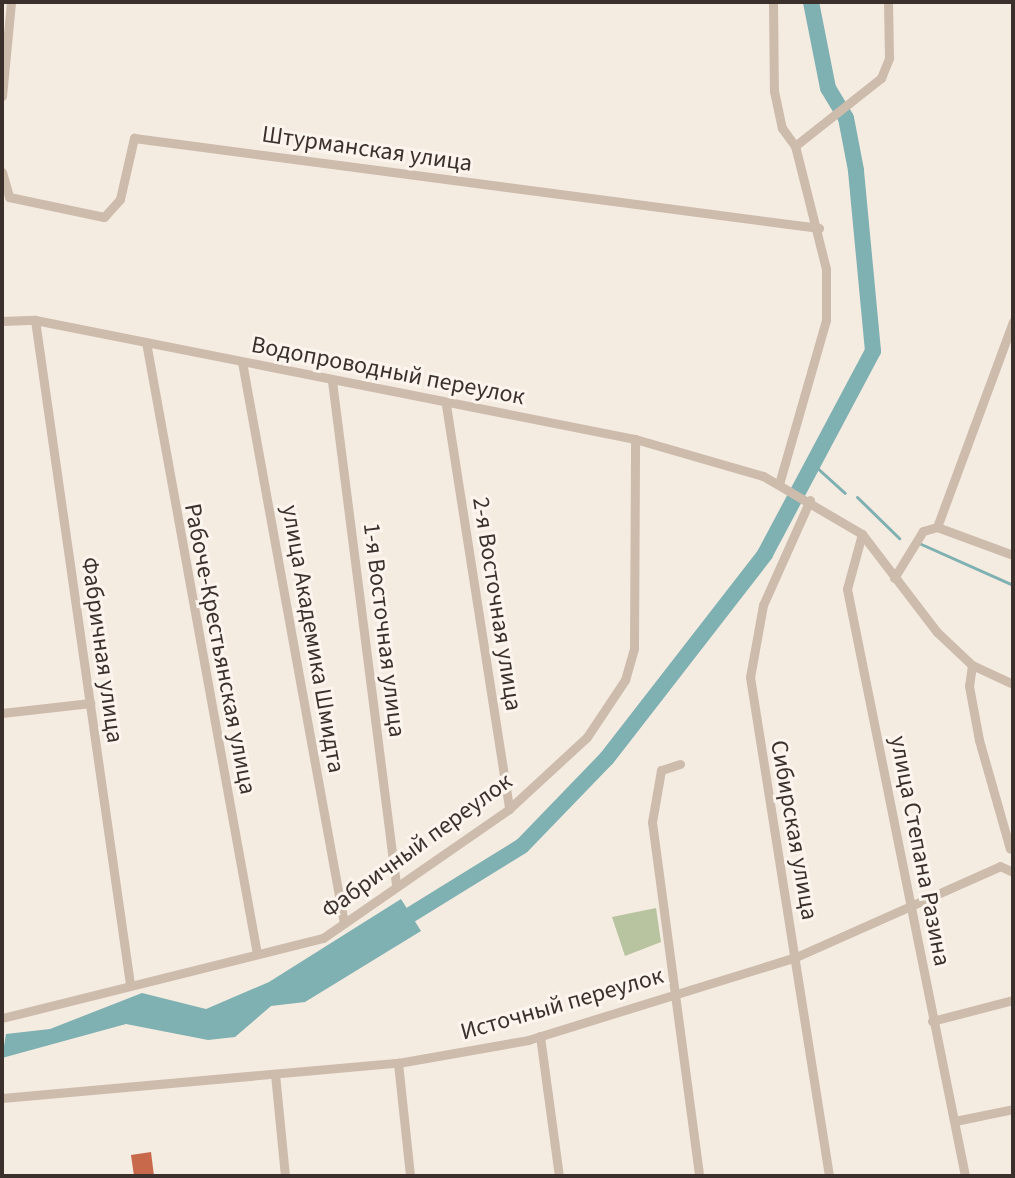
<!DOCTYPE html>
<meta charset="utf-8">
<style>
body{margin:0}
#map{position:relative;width:1015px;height:1178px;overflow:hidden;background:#f4ebe1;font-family:"Source Sans 3",sans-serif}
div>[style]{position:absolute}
.green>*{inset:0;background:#b8c4a0}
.water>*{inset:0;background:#7fb0b2}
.stream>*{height:3px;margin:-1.5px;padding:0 1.5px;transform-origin:1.5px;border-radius:1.5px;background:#7fb0b2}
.river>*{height:16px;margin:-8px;padding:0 8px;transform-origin:8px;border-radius:8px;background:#7fb0b2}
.building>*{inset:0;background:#c8694b}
.street>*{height:9px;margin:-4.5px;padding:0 4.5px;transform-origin:4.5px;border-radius:4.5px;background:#cdbbac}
span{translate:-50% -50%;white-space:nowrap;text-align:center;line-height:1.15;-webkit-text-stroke:6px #fbf5ee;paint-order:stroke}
.street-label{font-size:24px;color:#3b302b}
.frame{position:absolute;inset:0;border:4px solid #3b302b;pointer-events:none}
</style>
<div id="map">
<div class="green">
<i style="clip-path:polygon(656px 908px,661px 942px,625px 956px,612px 917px)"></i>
</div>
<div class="water">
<i style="clip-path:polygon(401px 899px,421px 931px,305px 1002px,271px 1006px,235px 1037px,208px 1040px,126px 1024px,2px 1058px,6px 1034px,50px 1029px,142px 993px,206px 1009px,269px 982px)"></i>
</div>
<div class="stream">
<i style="left:815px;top:466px;width:40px;rotate:42deg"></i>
<i style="left:857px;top:497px;width:59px;rotate:44.3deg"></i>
<i style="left:921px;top:544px;width:101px;rotate:24deg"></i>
</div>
<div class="river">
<i style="left:394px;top:925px;width:150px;rotate:-31.7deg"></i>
<i style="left:522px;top:846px;width:122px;rotate:-46deg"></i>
<i style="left:607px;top:758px;width:258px;rotate:-52.2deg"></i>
<i style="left:765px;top:554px;width:230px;rotate:-62deg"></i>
<i style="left:873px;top:351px;width:182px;rotate:-95.4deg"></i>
<i style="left:856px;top:170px;width:53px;rotate:-100.9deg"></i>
<i style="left:846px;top:118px;width:35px;rotate:-121deg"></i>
<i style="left:828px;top:88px;width:88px;rotate:-101.2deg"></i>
</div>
<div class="building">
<i style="clip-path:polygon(151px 1152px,154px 1176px,134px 1176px,131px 1155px)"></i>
</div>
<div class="street">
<i style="left:773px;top:2px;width:89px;rotate:89.4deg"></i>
<i style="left:774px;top:91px;width:38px;rotate:78deg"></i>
<i style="left:782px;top:128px;width:22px;rotate:54deg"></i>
<i style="left:2px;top:96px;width:94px;rotate:-84.5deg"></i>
<i style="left:2px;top:172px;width:26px;rotate:74deg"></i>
<i style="left:9px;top:197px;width:97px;rotate:11.9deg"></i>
<i style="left:104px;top:217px;width:24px;rotate:-48deg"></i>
<i style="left:120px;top:199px;width:63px;rotate:-77.1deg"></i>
<i style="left:134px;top:138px;width:691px;rotate:7.49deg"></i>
<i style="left:35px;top:320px;width:671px;rotate:81.86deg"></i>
<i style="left:2px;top:321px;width:33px;rotate:-2deg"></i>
<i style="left:35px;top:320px;width:612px;rotate:11.22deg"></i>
<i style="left:635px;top:439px;width:133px;rotate:16.1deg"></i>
<i style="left:763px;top:476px;width:115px;rotate:30.4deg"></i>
<i style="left:862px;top:534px;width:123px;rotate:52.6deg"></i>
<i style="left:937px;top:632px;width:48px;rotate:43.3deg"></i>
<i style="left:972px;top:665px;width:45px;rotate:24.9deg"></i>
<i style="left:146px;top:342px;width:622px;rotate:79.72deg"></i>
<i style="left:242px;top:362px;width:570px;rotate:79.7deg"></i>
<i style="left:332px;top:381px;width:507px;rotate:82.75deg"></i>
<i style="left:446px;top:405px;width:409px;rotate:81.1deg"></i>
<i style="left:779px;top:484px;width:171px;rotate:-74deg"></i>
<i style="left:826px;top:320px;width:51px;rotate:-90deg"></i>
<i style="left:826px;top:269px;width:127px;rotate:-104.1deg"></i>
<i style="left:795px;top:146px;width:110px;rotate:-38.3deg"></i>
<i style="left:881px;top:78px;width:22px;rotate:-68deg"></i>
<i style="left:889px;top:58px;width:56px;rotate:-91deg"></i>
<i style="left:810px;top:500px;width:115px;rotate:114.1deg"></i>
<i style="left:763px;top:605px;width:73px;rotate:100.2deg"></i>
<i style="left:750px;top:677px;width:505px;rotate:81deg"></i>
<i style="left:937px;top:527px;width:219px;rotate:-69.7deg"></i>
<i style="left:862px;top:534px;width:57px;rotate:105.3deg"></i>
<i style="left:847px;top:589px;width:599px;rotate:78.63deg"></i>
<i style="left:894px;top:578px;width:55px;rotate:-58.3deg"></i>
<i style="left:923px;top:531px;width:15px;rotate:-16deg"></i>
<i style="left:937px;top:527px;width:81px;rotate:20.2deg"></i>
<i style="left:972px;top:665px;width:21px;rotate:98deg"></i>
<i style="left:969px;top:686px;width:55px;rotate:79.5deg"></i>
<i style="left:979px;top:740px;width:113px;rotate:74.1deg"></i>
<i style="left:2px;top:713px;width:89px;rotate:-6.5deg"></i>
<i style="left:680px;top:764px;width:20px;rotate:162deg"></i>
<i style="left:661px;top:770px;width:53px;rotate:99.8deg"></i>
<i style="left:652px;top:822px;width:357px;rotate:82.4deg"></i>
<i style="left:2px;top:1018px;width:331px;rotate:-14deg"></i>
<i style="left:323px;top:938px;width:226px;rotate:-34.7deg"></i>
<i style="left:509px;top:809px;width:106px;rotate:-42.7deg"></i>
<i style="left:587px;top:737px;width:69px;rotate:-56.3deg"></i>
<i style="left:625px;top:680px;width:33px;rotate:-74deg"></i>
<i style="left:634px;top:648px;width:209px;rotate:-89.7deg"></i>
<i style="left:932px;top:1021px;width:84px;rotate:-14.5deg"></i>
<i style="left:540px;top:1036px;width:141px;rotate:82.3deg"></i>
<i style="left:398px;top:1063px;width:114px;rotate:83.9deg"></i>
<i style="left:275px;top:1074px;width:102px;rotate:84.4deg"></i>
<i style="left:2px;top:1098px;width:398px;rotate:-5.1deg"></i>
<i style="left:398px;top:1063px;width:132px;rotate:-10deg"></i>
<i style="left:528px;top:1040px;width:281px;rotate:-17.2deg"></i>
<i style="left:796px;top:957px;width:223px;rotate:-24deg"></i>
<i style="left:1000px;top:866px;width:14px;rotate:25deg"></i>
<i style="left:955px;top:1121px;width:59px;rotate:-11.7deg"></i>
</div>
<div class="street-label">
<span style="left:367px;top:149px;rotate:8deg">Штурманская улица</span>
<span style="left:388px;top:371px;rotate:11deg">Водопроводный переулок</span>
<span style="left:497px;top:604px;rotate:81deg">2-я Восточная улица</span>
<span style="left:384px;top:630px;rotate:83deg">1-я Восточная улица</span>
<span style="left:313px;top:639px;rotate:80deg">улица Академика Шмидта</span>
<span style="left:220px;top:649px;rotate:79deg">Рабоче-Крестьянская улица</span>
<span style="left:102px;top:650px;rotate:82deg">Фабричная улица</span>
<span style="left:794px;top:830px;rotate:80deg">Сибирская улица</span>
<span style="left:417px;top:846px;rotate:-36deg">Фабричный переулок</span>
<span style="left:920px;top:851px;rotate:79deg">улица Степана Разина</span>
<span style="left:562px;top:1004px;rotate:-16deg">Источный переулок</span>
</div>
<div class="frame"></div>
</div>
